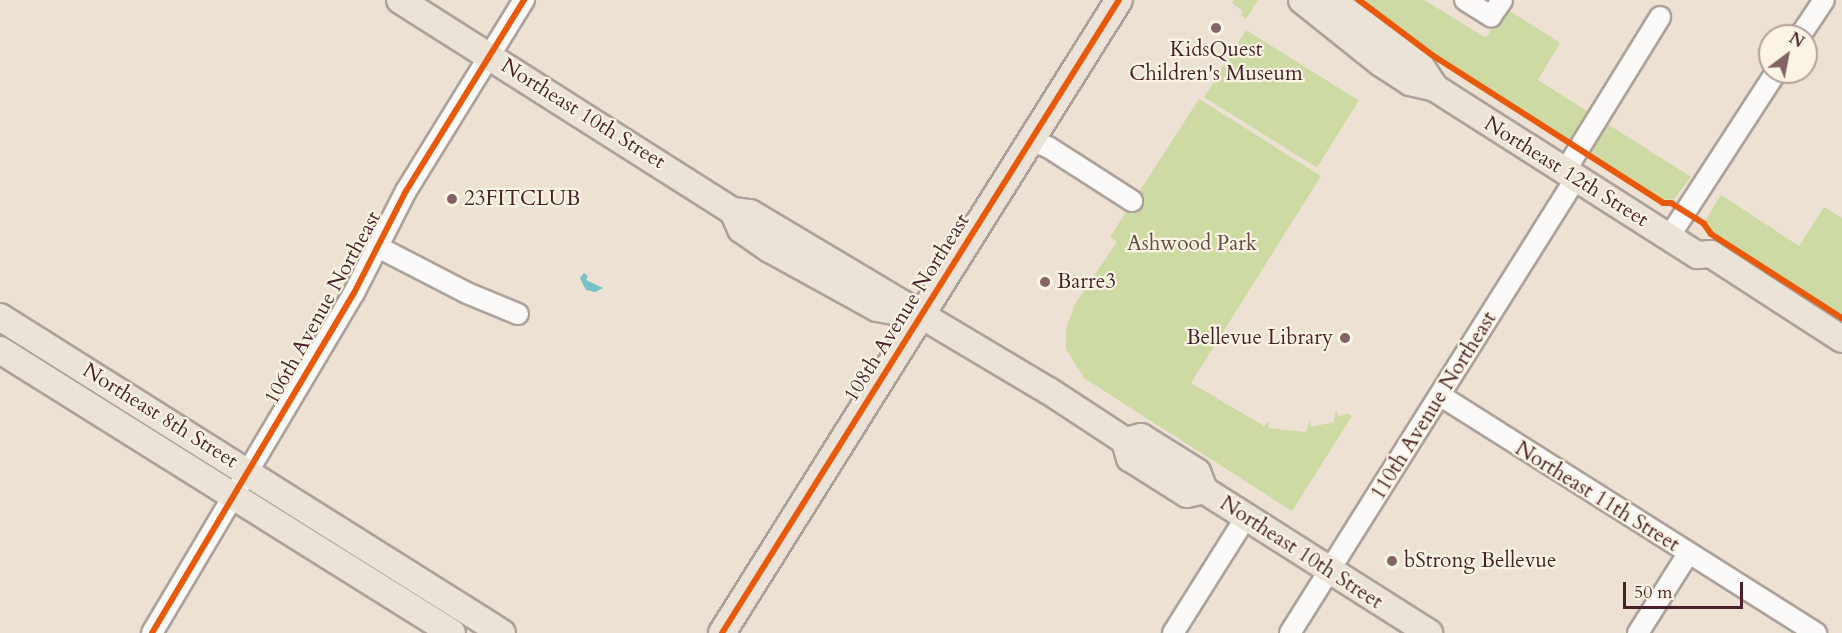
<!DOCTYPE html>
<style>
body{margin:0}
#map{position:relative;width:1842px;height:633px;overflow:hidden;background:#ece1d2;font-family:Cardo,serif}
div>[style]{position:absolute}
.green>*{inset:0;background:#cddaa3;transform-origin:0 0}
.water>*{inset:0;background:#77c2c3}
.roads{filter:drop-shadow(2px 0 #ada29b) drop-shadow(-2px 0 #ada29b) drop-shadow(0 2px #ada29b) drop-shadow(0 -2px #ada29b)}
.minor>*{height:20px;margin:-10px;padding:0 10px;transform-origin:10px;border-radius:10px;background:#fcfaf8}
.major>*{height:26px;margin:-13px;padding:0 13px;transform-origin:13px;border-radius:13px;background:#ece3d8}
.cycleway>*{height:6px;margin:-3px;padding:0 3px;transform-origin:3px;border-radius:3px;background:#e8590c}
.dots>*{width:16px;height:16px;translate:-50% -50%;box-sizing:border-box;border:3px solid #fcf5e5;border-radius:50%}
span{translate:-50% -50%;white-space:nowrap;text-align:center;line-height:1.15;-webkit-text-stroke:4.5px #fcf5e5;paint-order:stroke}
.poi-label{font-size:21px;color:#4a1f2b}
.left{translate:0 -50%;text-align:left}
.right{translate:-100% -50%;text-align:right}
.street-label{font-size:21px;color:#4a1f2b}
.park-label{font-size:21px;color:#644c40}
.north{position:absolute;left:1758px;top:24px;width:60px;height:60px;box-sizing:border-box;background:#fcf5e5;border:2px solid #b59f9b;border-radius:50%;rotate:32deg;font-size:16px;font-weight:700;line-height:24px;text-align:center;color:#4a1f2b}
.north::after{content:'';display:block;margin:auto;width:21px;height:27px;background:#836365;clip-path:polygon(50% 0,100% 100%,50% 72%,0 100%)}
.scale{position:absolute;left:1623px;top:582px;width:120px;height:27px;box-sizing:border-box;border:3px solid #4a1f2b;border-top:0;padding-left:8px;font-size:18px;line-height:21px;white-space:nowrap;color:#4a1f2b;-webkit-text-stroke:4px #fcf5e5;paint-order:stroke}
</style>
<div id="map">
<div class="green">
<i style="clip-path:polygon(1234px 0,1258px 0,1246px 19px,1241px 15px,1243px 11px,1232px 3px)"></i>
<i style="clip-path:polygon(1361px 0,1424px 0,1486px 38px,1505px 8px,1560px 43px,1538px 80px,1691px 177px,1674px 199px,1661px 200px,1432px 52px)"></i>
<i style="left:1246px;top:30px;width:133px;height:79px;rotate:32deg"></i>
<i style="clip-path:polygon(1199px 99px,1321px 176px,1191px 383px,1264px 426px,1269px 421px,1268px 428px,1306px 432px,1310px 420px,1311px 427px,1334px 422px,1336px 410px,1339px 417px,1347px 413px,1352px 416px,1292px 511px,1084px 378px,1066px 349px,1066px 329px,1075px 304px,1117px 242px,1110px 237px)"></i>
<i style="clip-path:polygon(1721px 195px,1799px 246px,1824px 207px,1842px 218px,1842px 316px,1712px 232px,1705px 221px)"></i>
</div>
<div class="water">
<i style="clip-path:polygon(584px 273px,588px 276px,586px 280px,603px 288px,595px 292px,586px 290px,580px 278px)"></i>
</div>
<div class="roads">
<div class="minor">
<i style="left:1465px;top:0;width:31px;rotate:32deg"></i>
<i style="left:1491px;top:16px;width:19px;rotate:-55deg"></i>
<i style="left:1800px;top:36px;width:43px;rotate:-56.3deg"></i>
<i style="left:1032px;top:141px;width:17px;rotate:21deg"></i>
<i style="left:1048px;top:147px;width:100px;rotate:32.7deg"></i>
<i style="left:1565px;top:171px;width:181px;rotate:-58.3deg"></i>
<i style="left:1669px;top:237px;width:197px;rotate:-57deg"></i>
<i style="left:378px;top:247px;width:100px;rotate:27.3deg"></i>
<i style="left:467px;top:293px;width:55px;rotate:22.4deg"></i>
<i style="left:1441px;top:396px;width:444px;rotate:32.3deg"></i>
<i style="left:152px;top:633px;width:395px;rotate:-59.3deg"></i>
<i style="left:354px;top:293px;width:114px;rotate:-63deg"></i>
<i style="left:406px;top:191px;width:225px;rotate:-58.3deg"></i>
<i style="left:1173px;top:633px;width:137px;rotate:-57.8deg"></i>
<i style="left:1290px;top:633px;width:537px;rotate:-57.85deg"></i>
<i style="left:1638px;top:633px;width:93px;rotate:-57.7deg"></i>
</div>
<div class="major">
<i style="left:400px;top:0;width:394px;rotate:32.4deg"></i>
<i style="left:733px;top:211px;width:17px;rotate:7deg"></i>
<i style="left:750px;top:213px;width:348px;rotate:30.8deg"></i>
<i style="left:1049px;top:391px;width:91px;rotate:33.3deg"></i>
<i style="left:1125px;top:441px;width:18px;rotate:74deg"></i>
<i style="left:1130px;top:458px;width:67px;rotate:32.3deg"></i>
<i style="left:1187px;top:494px;width:17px;rotate:-13deg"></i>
<i style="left:1204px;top:490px;width:19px;rotate:-111deg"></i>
<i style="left:1197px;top:472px;width:66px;rotate:-148deg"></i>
<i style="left:1141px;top:437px;width:16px;rotate:166deg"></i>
<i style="left:1302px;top:0;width:101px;rotate:38.6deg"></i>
<i style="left:1381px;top:63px;width:35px;rotate:33deg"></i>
<i style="left:1410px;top:82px;width:26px;rotate:13deg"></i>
<i style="left:1435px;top:88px;width:311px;rotate:32.5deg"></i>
<i style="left:1697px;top:255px;width:14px;rotate:-4deg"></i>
<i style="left:1711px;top:254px;width:156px;rotate:33deg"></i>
<i style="left:1331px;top:0;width:110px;rotate:36.1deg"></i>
<i style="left:1420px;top:65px;width:27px;rotate:57deg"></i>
<i style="left:733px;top:211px;width:20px;rotate:66deg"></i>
<i style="left:741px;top:229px;width:35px;rotate:35deg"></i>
<i style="left:770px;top:249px;width:122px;rotate:28.9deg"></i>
<i style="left:877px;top:308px;width:35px;rotate:10deg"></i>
<i style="left:0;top:317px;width:593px;rotate:32.19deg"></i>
<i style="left:0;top:350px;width:533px;rotate:32.05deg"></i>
<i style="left:1207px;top:492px;width:263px;rotate:32.4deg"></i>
<i style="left:722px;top:633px;width:747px;rotate:-57.91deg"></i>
</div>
</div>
<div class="cycleway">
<i style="left:1359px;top:0;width:91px;rotate:37deg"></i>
<i style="left:1432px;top:55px;width:274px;rotate:32.6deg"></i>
<i style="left:1663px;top:203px;width:8px"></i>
<i style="left:1671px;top:203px;width:39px;rotate:32deg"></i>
<i style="left:1704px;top:224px;width:12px;rotate:55deg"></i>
<i style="left:1711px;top:234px;width:156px;rotate:32.7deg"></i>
<i style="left:152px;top:633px;width:395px;rotate:-59.3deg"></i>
<i style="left:354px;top:293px;width:114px;rotate:-63deg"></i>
<i style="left:406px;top:191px;width:225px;rotate:-58.3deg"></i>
<i style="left:722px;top:633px;width:747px;rotate:-57.91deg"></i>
</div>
<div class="dots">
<i style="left:1216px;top:28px;background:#836365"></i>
<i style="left:452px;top:199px;background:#836365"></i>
<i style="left:1045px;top:282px;background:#836365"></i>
<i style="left:1345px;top:338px;background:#836365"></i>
<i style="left:1392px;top:561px;background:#836365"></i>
</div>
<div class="poi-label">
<span style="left:1216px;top:62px">KidsQuest<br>Children's Museum</span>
<span class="left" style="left:464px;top:199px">23FITCLUB</span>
<span class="left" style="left:1057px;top:282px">Barre3</span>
<span class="right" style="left:1333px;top:338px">Bellevue Library</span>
<span class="left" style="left:1404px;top:561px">bStrong Bellevue</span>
</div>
<div class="street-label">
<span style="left:583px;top:114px;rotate:32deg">Northeast 10th Street</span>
<span style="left:1566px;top:172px;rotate:32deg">Northeast 12th Street</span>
<span style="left:323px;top:308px;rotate:-61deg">106th Avenue Northeast</span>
<span style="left:907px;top:308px;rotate:-58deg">108th Avenue Northeast</span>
<span style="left:1434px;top:406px;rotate:-58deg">110th Avenue Northeast</span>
<span style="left:160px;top:416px;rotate:32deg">Northeast 8th Street</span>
<span style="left:1597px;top:497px;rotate:32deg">Northeast 11th Street</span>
<span style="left:1301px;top:553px;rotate:33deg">Northeast 10th Street</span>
</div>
<div class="park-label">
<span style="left:1192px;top:244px">Ashwood Park</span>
</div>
<div class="north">N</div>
<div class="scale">50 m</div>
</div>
